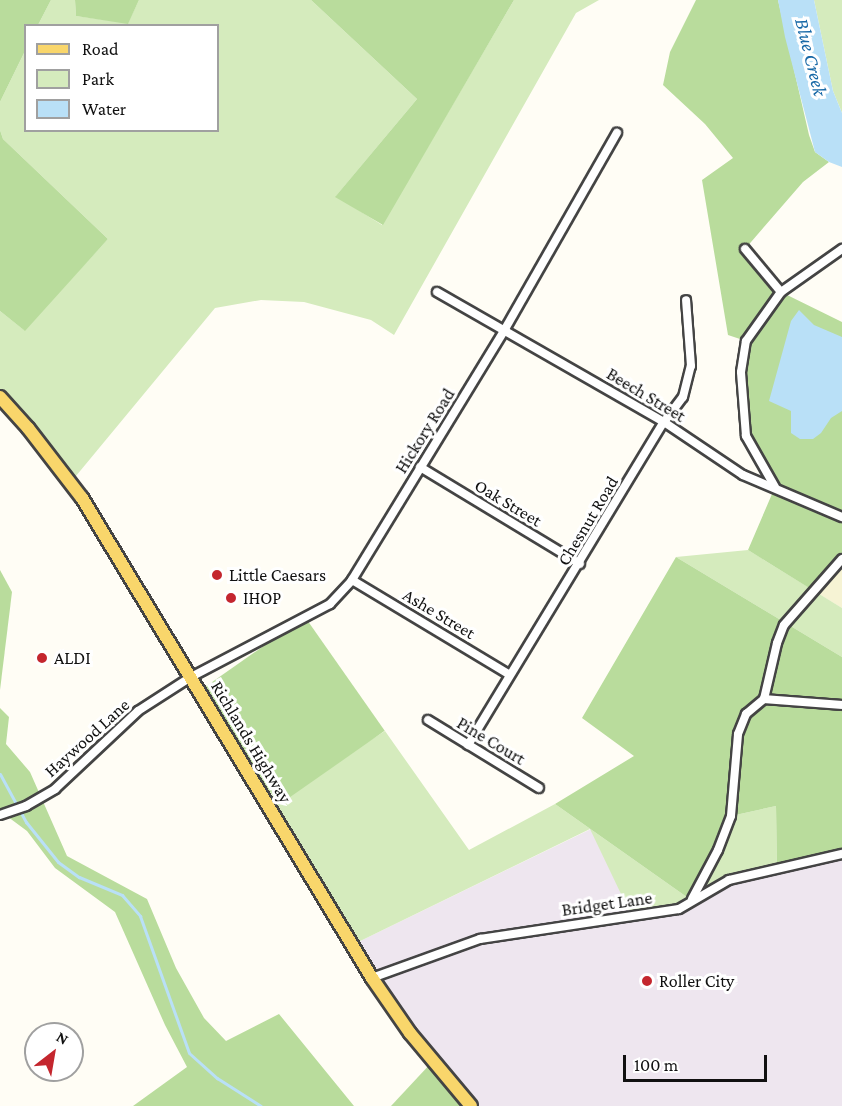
<!DOCTYPE html>
<style>
body{margin:0}
#map{position:relative;width:842px;height:1106px;overflow:hidden;background:#fffdf5;font-family:"Crimson Pro",serif}
div>[style]{position:absolute}
.industrial>*{inset:0;background:#eee6ef}
.farmland>*{inset:0;background:#f6f3d4}
.green>*{inset:0;background:#d5ebbd}
.forest>*{inset:0;background:#b9dc9c;transform-origin:0 0}
.water>*{inset:0;background:#b9e0f7}
.stream>*{height:3px;margin:-1.5px;padding:0 1.5px;transform-origin:1.5px;border-radius:1.5px;background:#b9e0f7}
.roads{filter:drop-shadow(2px 0 #444) drop-shadow(-2px 0 #444) drop-shadow(0 2px #444) drop-shadow(0 -2px #444)}
.minor>*{height:8px;margin:-4px;padding:0 4px;transform-origin:4px;border-radius:4px;background:#fff}
.primary>*{height:12px;margin:-6px;padding:0 6px;transform-origin:6px;border-radius:6px;background:#f9d66b}
.dots>*{width:16px;height:16px;translate:-50% -50%;box-sizing:border-box;border:3px solid #fff;border-radius:50%}
span{translate:-50% -50%;white-space:nowrap;text-align:center;line-height:1.15;-webkit-text-stroke:6px #fff;paint-order:stroke}
.street-label{font-size:18px;color:#111}
.poi-label{font-size:18px;color:#111}
.left{translate:0 -50%;text-align:left}
.water-label{font-size:20px;color:#1768a6;font-style:italic}
.legend{position:absolute;left:24px;top:24px;width:195px;height:108px;box-sizing:border-box;background:#fff;border:2px solid #a0a0a0;margin:0;padding:8px 10px;list-style:none;font-size:18px;color:#111}
.legend li{display:flex;align-items:center;gap:12px;height:30px}
.legend b{width:30px;border:2px solid #a0a0a0}
.north{position:absolute;left:24px;top:1022px;width:60px;height:60px;box-sizing:border-box;background:#fff;border:2px solid #a0a0a0;border-radius:50%;rotate:31deg;font-size:16px;font-weight:700;line-height:24px;text-align:center;color:#111}
.north::after{content:'';display:block;margin:auto;width:21px;height:27px;background:#c4262e;clip-path:polygon(50% 0,100% 100%,50% 72%,0 100%)}
.scale{position:absolute;left:623px;top:1055px;width:144px;height:27px;box-sizing:border-box;border:3px solid #111;border-top:0;padding-left:8px;font-size:18px;line-height:21px;white-space:nowrap;color:#111;-webkit-text-stroke:4px #fff;paint-order:stroke}
</style>
<div id="map">
<div class="industrial">
<i style="clip-path:polygon(591px 829px,666px 911px,729px 880px,842px 854px,842px 1106px,471px 1106px,352px 945px)"></i>
</div>
<div class="farmland">
<i style="clip-path:polygon(842px 559px,842px 608px,814px 591px)"></i>
</div>
<div class="green">
<i style="clip-path:polygon(51px 0,75px 0,76px 16px,128px 23px,139px 0,311px 0,417px 99px,336px 196px,382px 225px,514px 0,599px 0,576px 13px,394px 335px,371px 320px,304px 302px,261px 300px,215px 308px,71px 482px,0 397px,0 311px,24px 330px,108px 239px,3px 139px,0 130px,0 102px,25px 51px,26px 130px,218px 130px,218px 26px,38px 25px)"></i>
<i style="clip-path:polygon(814px 0,842px 0,842px 113px,833px 91px)"></i>
<i style="clip-path:polygon(748px 550px,842px 608px,842px 657px,676px 557px)"></i>
<i style="clip-path:polygon(385px 731px,469px 850px,555px 804px,691px 900px,731px 816px,776px 806px,777px 869px,729px 880px,679px 909px,632px 917px,590px 829px,352px 945px,268px 805px)"></i>
</div>
<div class="forest">
<i style="clip-path:polygon(0 0,51px 0,38px 25px,26px 26px,25px 51px,0 102px)"></i>
<i style="clip-path:polygon(75px 0,139px 0,128px 24px,76px 16px)"></i>
<i style="clip-path:polygon(311px 0,514px 0,383px 225px,335px 197px,417px 99px)"></i>
<i style="clip-path:polygon(696px 0,778px 0,809px 135px,815px 152px,829px 162px,803px 182px,745px 249px,781px 292px,842px 322px,842px 511px,838px 515px,842px 517px,842px 559px,814px 591px,748px 550px,775px 487px,746px 436px,742px 408px,746px 341px,728px 335px,702px 180px,733px 158px,705px 124px,663px 85px,670px 52px)"></i>
<i style="clip-path:polygon(0 130px,3px 139px,108px 239px,25px 331px,0 311px)"></i>
<i style="clip-path:polygon(676px 557px,842px 657px,842px 854px,777px 869px,776px 806px,731px 816px,691px 900px,555px 804px,634px 756px,582px 718px)"></i>
<i style="clip-path:polygon(0 570px,12px 592px,0 690px)"></i>
<i style="left:305px;top:617px;width:139px;height:129px;rotate:55deg"></i>
<i style="clip-path:polygon(0 708px,9px 717px,6px 744px,30px 772px,67px 856px,147px 899px,176px 968px,204px 1018px,226px 1041px,279px 1014px,354px 1106px,133px 1106px,187px 1067px,165px 1025px,115px 912px,55px 868px,27px 831px,0 811px)"></i>
<i style="clip-path:polygon(432px 1062px,471px 1106px,391px 1106px)"></i>
</div>
<div class="water">
<i style="clip-path:polygon(778px 0,814px 0,833px 91px,842px 113px,842px 167px,829px 162px,815px 152px,785px 37px)"></i>
<i style="clip-path:polygon(799px 310px,814px 325px,842px 337px,842px 411px,831px 418px,821px 433px,813px 439px,800px 439px,791px 433px,791px 411px,769px 401px,791px 321px)"></i>
</div>
<div class="stream">
<i style="left:0;top:774px;width:55px;rotate:61.6deg"></i>
<i style="left:26px;top:822px;width:51px;rotate:51.3deg"></i>
<i style="left:58px;top:862px;width:26px;rotate:36deg"></i>
<i style="left:79px;top:877px;width:47px;rotate:22.7deg"></i>
<i style="left:122px;top:895px;width:28px;rotate:49deg"></i>
<i style="left:140px;top:916px;width:145px;rotate:70.3deg"></i>
<i style="left:189px;top:1053px;width:38px;rotate:42deg"></i>
<i style="left:217px;top:1078px;width:52px;rotate:32.5deg"></i>
</div>
<div class="roads">
<div class="minor">
<i style="left:745px;top:249px;width:56px;rotate:50.1deg"></i>
<i style="left:437px;top:292px;width:262px;rotate:29.8deg"></i>
<i style="left:664px;top:422px;width:95px;rotate:33.9deg"></i>
<i style="left:743px;top:475px;width:108px;rotate:23deg"></i>
<i style="left:420px;top:467px;width:187px;rotate:31.2deg"></i>
<i style="left:775px;top:487px;width:59px;rotate:-119.6deg"></i>
<i style="left:746px;top:436px;width:64px;rotate:-94.5deg"></i>
<i style="left:741px;top:372px;width:31px;rotate:-81deg"></i>
<i style="left:746px;top:341px;width:60px;rotate:-54.5deg"></i>
<i style="left:781px;top:292px;width:75px;rotate:-35.2deg"></i>
<i style="left:352px;top:580px;width:184px;rotate:31deg"></i>
<i style="left:764px;top:699px;width:57px;rotate:-76.9deg"></i>
<i style="left:777px;top:643px;width:19px;rotate:-69deg"></i>
<i style="left:784px;top:625px;width:88px;rotate:-48.7deg"></i>
<i style="left:428px;top:720px;width:130px;rotate:31.5deg"></i>
<i style="left:468px;top:745px;width:378px;rotate:-58.8deg"></i>
<i style="left:664px;top:422px;width:31px;rotate:-53deg"></i>
<i style="left:683px;top:397px;width:32px;rotate:-76deg"></i>
<i style="left:691px;top:366px;width:66px;rotate:-94.3deg"></i>
<i style="left:0;top:815px;width:28px;rotate:-19deg"></i>
<i style="left:26px;top:806px;width:34px;rotate:-30deg"></i>
<i style="left:55px;top:789px;width:114px;rotate:-43.2deg"></i>
<i style="left:138px;top:711px;width:63px;rotate:-32.7deg"></i>
<i style="left:191px;top:677px;width:157px;rotate:-27.7deg"></i>
<i style="left:330px;top:604px;width:33px;rotate:-47deg"></i>
<i style="left:352px;top:580px;width:294px;rotate:-58.6deg"></i>
<i style="left:505px;top:329px;width:226px;rotate:-60.3deg"></i>
<i style="left:692px;top:899px;width:55px;rotate:-62deg"></i>
<i style="left:718px;top:850px;width:36px;rotate:-69deg"></i>
<i style="left:731px;top:816px;width:82px;rotate:-85.1deg"></i>
<i style="left:738px;top:734px;width:22px;rotate:-68deg"></i>
<i style="left:746px;top:714px;width:23px;rotate:-40deg"></i>
<i style="left:764px;top:699px;width:78px;rotate:4.4deg"></i>
<i style="left:372px;top:978px;width:115px;rotate:-19.9deg"></i>
<i style="left:480px;top:939px;width:201px;rotate:-8.6deg"></i>
<i style="left:679px;top:909px;width:58px;rotate:-30.1deg"></i>
<i style="left:729px;top:880px;width:116px;rotate:-13deg"></i>
</div>
<div class="primary">
<i style="left:0;top:397px;width:42px;rotate:47.9deg"></i>
<i style="left:28px;top:428px;width:88px;rotate:52.4deg"></i>
<i style="left:82px;top:498px;width:561px;rotate:58.86deg"></i>
<i style="left:372px;top:978px;width:67px;rotate:55.4deg"></i>
<i style="left:410px;top:1033px;width:95px;rotate:50.1deg"></i>
</div>
</div>
<div class="dots">
<i style="left:217px;top:575px;background:#c4262e"></i>
<i style="left:231px;top:598px;background:#c4262e"></i>
<i style="left:42px;top:658px;background:#c4262e"></i>
<i style="left:647px;top:981px;background:#c4262e"></i>
</div>
<div class="street-label">
<span style="left:646px;top:395px;rotate:31deg">Beech Street</span>
<span style="left:425px;top:431px;rotate:-58deg">Hickory Road</span>
<span style="left:508px;top:503px;rotate:31deg">Oak Street</span>
<span style="left:588px;top:521px;rotate:-59deg">Chesnut Road</span>
<span style="left:439px;top:614px;rotate:31deg">Ashe Street</span>
<span style="left:87px;top:738px;rotate:-42deg">Haywood Lane</span>
<span style="left:491px;top:741px;rotate:31deg">Pine Court</span>
<span style="left:251px;top:742px;rotate:59deg">Richlands Highway</span>
<span style="left:607px;top:904px;rotate:-8deg">Bridget Lane</span>
</div>
<div class="poi-label">
<span class="left" style="left:229px;top:575px">Little Caesars</span>
<span class="left" style="left:243px;top:598px">IHOP</span>
<span class="left" style="left:54px;top:658px">ALDI</span>
<span class="left" style="left:659px;top:981px">Roller City</span>
</div>
<div class="water-label">
<span style="left:811px;top:57px;rotate:76deg">Blue Creek</span>
</div>
<ul class="legend">
<li><b style="height:8px;background:#f9d66b"></b>Road</li>
<li><b style="height:16px;background:#d5ebbd"></b>Park</li>
<li><b style="height:16px;background:#b9e0f7"></b>Water</li>
</ul>
<div class="north">N</div>
<div class="scale">100 m</div>
</div>
